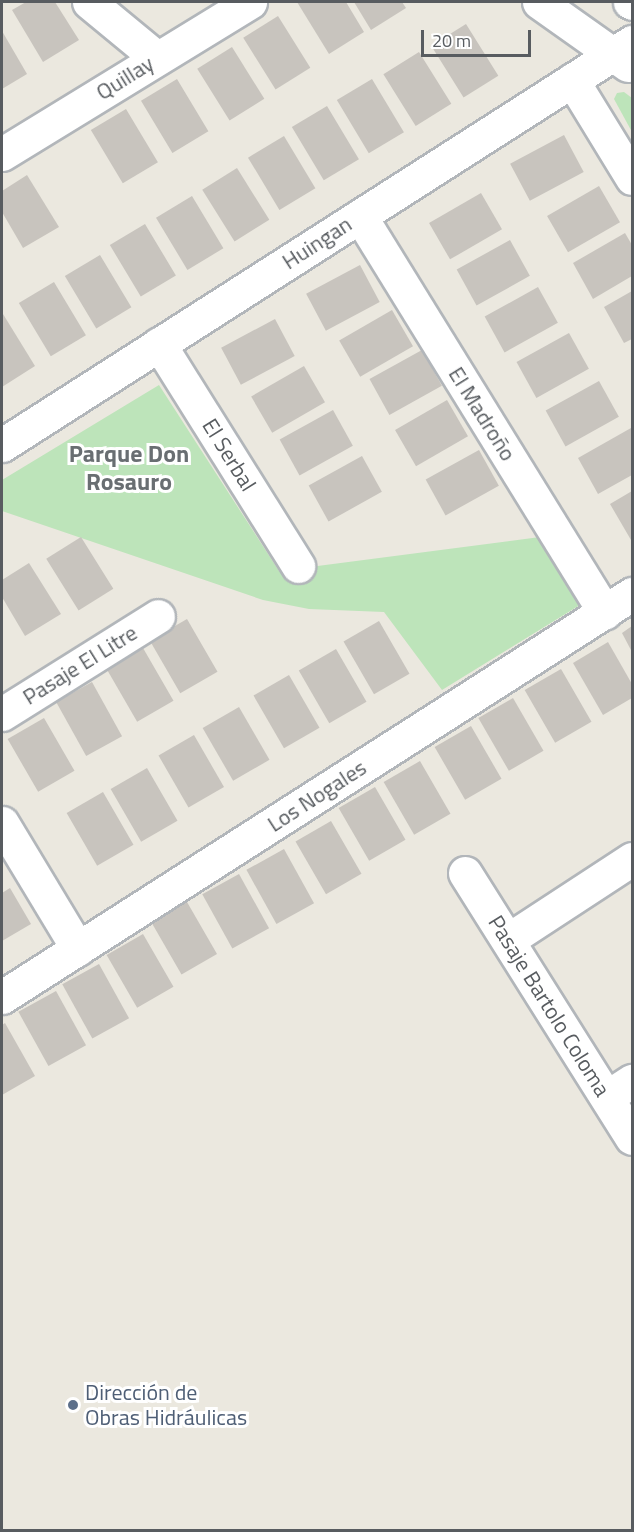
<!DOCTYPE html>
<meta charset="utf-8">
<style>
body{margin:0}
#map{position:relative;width:634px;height:1532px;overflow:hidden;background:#ebe8df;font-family:"Titillium Web",sans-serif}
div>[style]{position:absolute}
.green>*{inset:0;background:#bde4ba}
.building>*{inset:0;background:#c8c4be;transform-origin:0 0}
.roads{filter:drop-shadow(2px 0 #b2b6ba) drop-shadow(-2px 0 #b2b6ba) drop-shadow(0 2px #b2b6ba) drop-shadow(0 -2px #b2b6ba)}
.street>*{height:33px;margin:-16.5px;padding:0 16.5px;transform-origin:16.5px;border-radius:16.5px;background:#fff}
.secondary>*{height:33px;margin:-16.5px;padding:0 16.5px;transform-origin:16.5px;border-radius:16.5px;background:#fff}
.dots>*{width:16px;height:16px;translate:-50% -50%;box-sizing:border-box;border:3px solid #fff;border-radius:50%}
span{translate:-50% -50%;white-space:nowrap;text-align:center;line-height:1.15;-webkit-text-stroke:6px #fff;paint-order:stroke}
.street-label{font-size:22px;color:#585c60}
.service-label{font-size:22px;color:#4e5e75}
.left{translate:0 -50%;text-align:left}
.neighbourhood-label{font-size:24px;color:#696e72;font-weight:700}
.frame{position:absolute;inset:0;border:3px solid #585c60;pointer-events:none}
.scale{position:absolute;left:421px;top:30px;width:110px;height:27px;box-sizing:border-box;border:3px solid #585c60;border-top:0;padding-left:8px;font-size:18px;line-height:21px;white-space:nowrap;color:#585c60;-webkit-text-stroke:4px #fff;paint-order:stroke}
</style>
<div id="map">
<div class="green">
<i style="clip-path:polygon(624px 92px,632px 98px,632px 132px,614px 99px,617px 93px)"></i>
<i style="clip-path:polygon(159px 385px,279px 571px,540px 537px,580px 605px,442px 690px,384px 612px,309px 609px,263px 600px,2px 511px,2px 480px)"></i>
</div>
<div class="building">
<i style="clip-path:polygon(26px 2px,55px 2px,79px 40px,43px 62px,12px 10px)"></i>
<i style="clip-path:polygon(297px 2px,346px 2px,364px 32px,329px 54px)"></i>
<i style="clip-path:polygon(354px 2px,402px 2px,406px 8px,371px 30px)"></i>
<i style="left:278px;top:16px;width:61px;height:41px;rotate:58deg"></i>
<i style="left:466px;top:24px;width:61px;height:41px;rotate:58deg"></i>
<i style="clip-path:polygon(2px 31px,27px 74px,2px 89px)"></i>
<i style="left:232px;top:47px;width:61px;height:41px;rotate:58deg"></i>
<i style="left:419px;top:52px;width:61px;height:42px;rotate:58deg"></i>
<i style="left:177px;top:79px;width:61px;height:42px;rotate:59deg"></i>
<i style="left:372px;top:79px;width:62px;height:41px;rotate:59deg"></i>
<i style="left:327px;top:106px;width:62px;height:41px;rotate:59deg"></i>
<i style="left:126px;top:109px;width:62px;height:41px;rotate:59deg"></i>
<i style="left:564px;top:135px;width:42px;height:61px;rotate:62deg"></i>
<i style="left:284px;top:136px;width:61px;height:42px;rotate:59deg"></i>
<i style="left:237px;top:168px;width:61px;height:41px;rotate:58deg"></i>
<i style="clip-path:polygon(27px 175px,59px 227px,23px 248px,2px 212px,2px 191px)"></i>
<i style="left:599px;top:186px;width:42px;height:60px;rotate:60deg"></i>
<i style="left:481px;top:193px;width:42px;height:60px;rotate:60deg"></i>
<i style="left:192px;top:196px;width:61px;height:42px;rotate:59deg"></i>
<i style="left:145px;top:224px;width:60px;height:41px;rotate:59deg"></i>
<i style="clip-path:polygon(625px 233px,632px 245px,632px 276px,593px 299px,573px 263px)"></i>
<i style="left:510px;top:240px;width:41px;height:61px;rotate:61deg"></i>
<i style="left:100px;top:255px;width:61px;height:41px;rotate:59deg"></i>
<i style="left:360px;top:265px;width:42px;height:61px;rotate:62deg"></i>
<i style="left:54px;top:282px;width:62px;height:41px;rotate:59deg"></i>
<i style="left:538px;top:287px;width:41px;height:61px;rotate:61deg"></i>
<i style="clip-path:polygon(632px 291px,632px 339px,624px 343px,604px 307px)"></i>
<i style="left:392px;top:310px;width:42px;height:61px;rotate:60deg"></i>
<i style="clip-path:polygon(3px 314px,35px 366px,2px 387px,2px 315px)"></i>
<i style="left:275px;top:319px;width:42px;height:61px;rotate:62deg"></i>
<i style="left:569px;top:333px;width:41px;height:60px;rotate:61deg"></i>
<i style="left:422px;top:350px;width:41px;height:60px;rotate:61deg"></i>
<i style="left:304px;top:366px;width:42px;height:61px;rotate:60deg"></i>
<i style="left:599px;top:381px;width:41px;height:61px;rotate:61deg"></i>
<i style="left:447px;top:400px;width:42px;height:60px;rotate:60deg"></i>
<i style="left:333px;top:410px;width:41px;height:61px;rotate:61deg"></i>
<i style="clip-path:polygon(631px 428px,632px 475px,598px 494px,578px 458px)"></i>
<i style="left:479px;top:450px;width:41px;height:61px;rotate:61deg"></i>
<i style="left:362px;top:456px;width:41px;height:61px;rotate:61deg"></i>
<i style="clip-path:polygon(632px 491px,632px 539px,631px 540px,610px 504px)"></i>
<i style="left:81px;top:537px;width:61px;height:41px;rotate:58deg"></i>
<i style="clip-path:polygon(29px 563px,61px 614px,25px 636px,2px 597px,2px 580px)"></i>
<i style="left:187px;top:619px;width:61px;height:43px;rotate:60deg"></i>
<i style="left:379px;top:621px;width:61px;height:41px;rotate:60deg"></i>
<i style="clip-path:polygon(632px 626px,632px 652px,622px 633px)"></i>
<i style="clip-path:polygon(608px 642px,632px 684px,632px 698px,603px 715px,573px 663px)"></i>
<i style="left:143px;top:648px;width:61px;height:42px;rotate:60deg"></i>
<i style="left:336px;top:649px;width:61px;height:43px;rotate:60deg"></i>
<i style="left:561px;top:669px;width:61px;height:42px;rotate:60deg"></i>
<i style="left:289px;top:675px;width:61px;height:41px;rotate:60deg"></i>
<i style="left:92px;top:682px;width:62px;height:41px;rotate:61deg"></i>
<i style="left:513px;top:698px;width:61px;height:40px;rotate:60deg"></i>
<i style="left:239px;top:707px;width:61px;height:42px;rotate:60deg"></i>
<i style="left:44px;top:718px;width:61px;height:42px;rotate:60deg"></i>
<i style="left:471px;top:726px;width:61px;height:42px;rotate:60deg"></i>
<i style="left:194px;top:735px;width:60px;height:41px;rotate:60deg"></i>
<i style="left:420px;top:761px;width:61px;height:42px;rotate:60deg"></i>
<i style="left:147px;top:768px;width:61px;height:42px;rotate:60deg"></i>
<i style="left:375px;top:787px;width:61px;height:42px;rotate:60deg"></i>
<i style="left:103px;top:792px;width:61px;height:42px;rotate:60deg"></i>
<i style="left:331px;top:821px;width:61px;height:41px;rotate:60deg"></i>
<i style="left:284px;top:849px;width:62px;height:43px;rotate:61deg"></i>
<i style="left:239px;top:874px;width:62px;height:42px;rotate:61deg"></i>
<i style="clip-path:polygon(10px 888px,31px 924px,2px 941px,2px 893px)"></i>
<i style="left:187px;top:902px;width:60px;height:41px;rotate:60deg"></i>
<i style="left:143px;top:934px;width:61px;height:42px;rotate:60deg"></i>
<i style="left:99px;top:964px;width:62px;height:42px;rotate:61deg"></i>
<i style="left:56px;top:991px;width:62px;height:43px;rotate:61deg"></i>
<i style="clip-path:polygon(5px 1023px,35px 1076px,2px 1095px,2px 1025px)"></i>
</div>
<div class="roads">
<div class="street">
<i style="left:89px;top:2px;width:88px;rotate:39.5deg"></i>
<i style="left:539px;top:2px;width:109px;rotate:35.3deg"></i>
<i style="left:572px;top:80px;width:115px;rotate:58.5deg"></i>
<i style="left:2px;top:154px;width:291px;rotate:-31.5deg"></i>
<i style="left:360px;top:216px;width:466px;rotate:58.3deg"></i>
<i style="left:159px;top:344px;width:262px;rotate:57.9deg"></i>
<i style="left:2px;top:445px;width:748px;rotate:-32.61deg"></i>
<i style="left:2px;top:714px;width:184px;rotate:-32.1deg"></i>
<i style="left:2px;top:823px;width:147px;rotate:58.9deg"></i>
<i style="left:465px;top:873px;width:313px;rotate:57.8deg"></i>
<i style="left:508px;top:940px;width:148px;rotate:-33.2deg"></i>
<i style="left:2px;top:997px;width:748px;rotate:-32.61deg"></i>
<i style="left:607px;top:1097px;width:30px;rotate:-33deg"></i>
</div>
<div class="secondary">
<i style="left:630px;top:2px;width:2px;rotate:27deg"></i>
</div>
</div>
<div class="dots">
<i style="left:73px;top:1405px;background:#5c6f8a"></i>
</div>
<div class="street-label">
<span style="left:125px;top:78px;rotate:-32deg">Quillay</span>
<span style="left:317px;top:243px;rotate:-33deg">Huingan</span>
<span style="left:482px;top:414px;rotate:58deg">El Madroño</span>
<span style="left:229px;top:455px;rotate:58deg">El Serbal</span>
<span style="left:80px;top:665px;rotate:-32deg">Pasaje El Litre</span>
<span style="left:317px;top:796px;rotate:-33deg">Los Nogales</span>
<span style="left:549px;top:1006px;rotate:58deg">Pasaje Bartolo Coloma</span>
</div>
<div class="service-label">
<span class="left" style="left:85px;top:1405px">Dirección de<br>Obras Hidráulicas</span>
</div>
<div class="neighbourhood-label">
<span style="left:129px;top:468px">Parque Don<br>Rosauro</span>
</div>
<div class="frame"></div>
<div class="scale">20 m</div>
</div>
